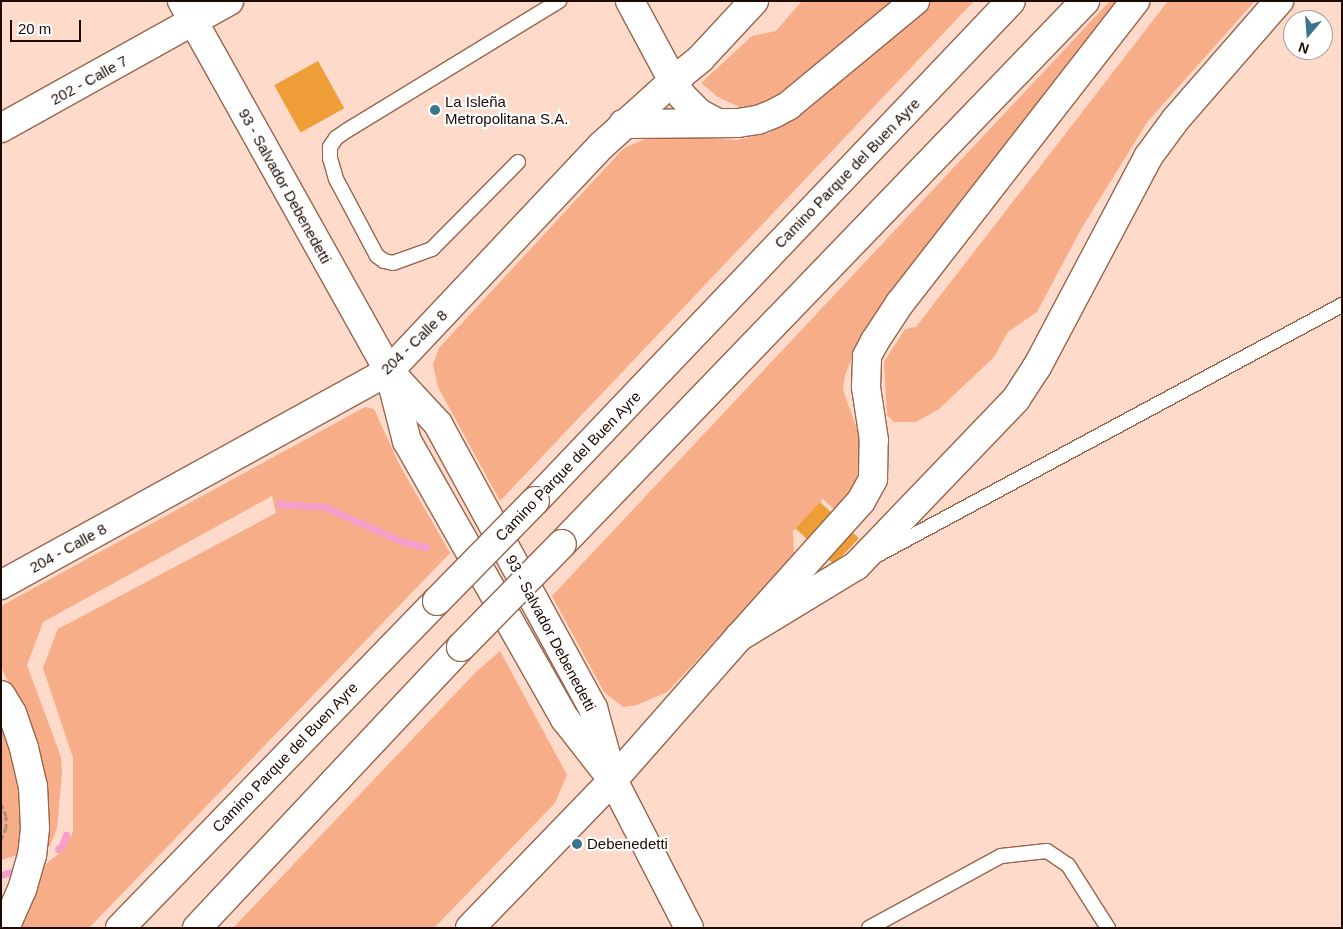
<!DOCTYPE html>
<meta charset="utf-8">
<style>
body{margin:0}
#map{position:relative;width:1343px;height:929px;overflow:hidden;background:#fddac9;font-family:Helvetica,sans-serif}
div>[style]{position:absolute}
.green>*{inset:0;background:#f7ad88}
.stream>*{height:7px;margin:-3.5px;padding:0 3.5px;transform-origin:3.5px;border-radius:3.5px;background:#f59ecb}
.building>*{inset:0;background:#ee9d37;transform-origin:0 0}
.path>*{height:3px;margin-top:-1.5px;transform-origin:0;background:repeating-linear-gradient(90deg,#ab8e80 0 5px,transparent 0 7.5px)}
.roads{filter:drop-shadow(1px 0 #97654c) drop-shadow(-1px 0 #97654c) drop-shadow(0 1px #97654c) drop-shadow(0 -1px #97654c)}
.lane>*{height:14px;margin:-7px;padding:0 7px;transform-origin:7px;border-radius:7px;background:#fff}
.street>*{height:28px;margin:-14px;padding:0 14px;transform-origin:14px;border-radius:14px;background:#fff}
.secondary>*{height:28px;margin:-14px;padding:0 14px;transform-origin:14px;border-radius:14px;background:#fff}
.highway>*{height:28px;margin:-14px;padding:0 14px;transform-origin:14px;border-radius:14px;background:#fff}
.bridges{filter:drop-shadow(1px 0 #97654c) drop-shadow(-1px 0 #97654c) drop-shadow(0 1px #97654c) drop-shadow(0 -1px #97654c)}
.highway-bridge>*{height:28px;margin:-14px;padding:0 14px;transform-origin:14px;border-radius:14px;background:#fff}
.dots>*{width:14px;height:14px;translate:-50% -50%;box-sizing:border-box;border:2px solid #fff;border-radius:50%}
span{translate:-50% -50%;white-space:nowrap;text-align:center;line-height:1.15;-webkit-text-stroke:4.5px #fff;paint-order:stroke}
.street-label{font-size:15px;color:#1d0a03}
.poi-label{font-size:15px;color:#1d0a03}
.left{translate:0 -50%;text-align:left}
.frame{position:absolute;inset:0;border:2px solid #1d0a03;pointer-events:none}
.north{position:absolute;left:1283px;top:10px;width:50px;height:50px;box-sizing:border-box;background:#fff;border:1px solid #a59d9a;border-radius:50%;rotate:198deg;font-size:14px;font-weight:700;line-height:20px;text-align:center;color:#1d0a03}
.north::after{content:'';display:block;margin:auto;width:18px;height:22px;background:#3a748d;clip-path:polygon(50% 0,100% 100%,50% 72%,0 100%)}
.scale{position:absolute;left:10px;top:20px;width:71px;height:22px;box-sizing:border-box;border:2px solid #1d0a03;border-top:0;padding-left:6px;font-size:15px;line-height:18px;white-space:nowrap;color:#1d0a03;-webkit-text-stroke:4px #fff;paint-order:stroke}
</style>
<div id="map">
<div class="green">
<i style="clip-path:polygon(802px 1px,903px 1px,767px 107px,742px 108px,718px 97px,701px 83px,752px 36px,776px 31px)"></i>
<i style="clip-path:polygon(930px 1px,974px 1px,500px 501px,438px 387px,433px 365px,439px 348px,624px 148px,655px 135px,737px 140px,769px 133px)"></i>
<i style="clip-path:polygon(1110px 1px,1123px 1px,879px 313px,858px 344px,845px 375px,843px 390px,864px 449px,861px 466px,851px 492px,837px 512px,823px 499px,793px 531px,794px 557px,667px 692px,637px 705px,623px 707px,604px 692px,552px 596px)"></i>
<i style="clip-path:polygon(1168px 1px,1255px 1px,1148px 121px,1081px 229px,1037px 312px,1008px 332px,994px 357px,939px 409px,916px 422px,894px 422px,887px 415px,884px 362px,905px 329px,916px 327px)"></i>
<i style="clip-path:polygon(365px 407px,374px 409px,399px 464px,450px 553px,89px 928px,13px 928px,41px 868px,63px 850px,73px 832px,73px 758px,43px 668px,58px 629px,276px 513px,272px 496px,43px 622px,27px 665px,61px 757px,62px 772px,57px 828px,50px 846px,42px 850px,47px 801px,43px 764px,33px 731px,1px 667px,1px 606px)"></i>
<i style="clip-path:polygon(500px 651px,567px 775px,555px 803px,434px 928px,233px 928px,476px 672px)"></i>
<i style="clip-path:polygon(1px 727px,13px 762px,25px 819px,20px 854px,1px 860px)"></i>
</div>
<div class="stream">
<i style="left:279px;top:504px;width:46px;rotate:3.7deg"></i>
<i style="left:325px;top:507px;width:85px;rotate:24.2deg"></i>
<i style="left:403px;top:542px;width:24px;rotate:12deg"></i>
<i style="left:58px;top:849px;width:5px;rotate:-37deg"></i>
<i style="left:62px;top:846px;width:12px;rotate:-70deg"></i>
<i style="left:1px;top:875px;width:9px;rotate:-18deg"></i>
</div>
<div class="building">
<i style="left:318px;top:61px;width:54px;height:50px;rotate:61deg"></i>
<i style="left:820px;top:502px;width:53px;height:36px;rotate:43deg"></i>
</div>
<div class="path">
<i style="left:1px;top:804px;width:13px;rotate:67deg"></i>
<i style="left:6px;top:816px;width:12px;rotate:90deg"></i>
<i style="left:6px;top:828px;width:12px;rotate:114deg"></i>
</div>
<div class="roads">
<div class="lane">
<i style="left:518px;top:162px;width:122px;rotate:134.7deg"></i>
<i style="left:432px;top:249px;width:41px;rotate:160.3deg"></i>
<i style="left:393px;top:263px;width:9px;rotate:-167deg"></i>
<i style="left:384px;top:261px;width:9px;rotate:-144deg"></i>
<i style="left:377px;top:256px;width:87px;rotate:-118deg"></i>
<i style="left:336px;top:179px;width:22px;rotate:-106deg"></i>
<i style="left:330px;top:158px;width:11px;rotate:-90deg"></i>
<i style="left:330px;top:147px;width:11px;rotate:-56deg"></i>
<i style="left:336px;top:138px;width:12px;rotate:-35deg"></i>
<i style="left:346px;top:131px;width:250px;rotate:-31.4deg"></i>
<i style="left:879px;top:554px;width:526px;rotate:-28.27deg"></i>
<i style="left:869px;top:928px;width:150px;rotate:-28.6deg"></i>
<i style="left:1001px;top:856px;width:46px;rotate:-6.2deg"></i>
<i style="left:1047px;top:851px;width:25px;rotate:34deg"></i>
<i style="left:1068px;top:865px;width:75px;rotate:57.6deg"></i>
</div>
<div class="street">
<i style="left:673px;top:81px;width:36px;rotate:-39deg"></i>
<i style="left:701px;top:58px;width:78px;rotate:-47.1deg"></i>
<i style="left:1px;top:128px;width:261px;rotate:-29.1deg"></i>
<i style="left:613px;top:780px;width:166px;rotate:62.8deg"></i>
<i style="left:470px;top:928px;width:206px;rotate:-46deg"></i>
<i style="left:613px;top:780px;width:191px;rotate:-48.6deg"></i>
<i style="left:739px;top:637px;width:137px;rotate:-31.3deg"></i>
<i style="left:856px;top:566px;width:231px;rotate:-46.2deg"></i>
<i style="left:1016px;top:399px;width:38px;rotate:-57deg"></i>
<i style="left:1037px;top:367px;width:238px;rotate:-62.1deg"></i>
<i style="left:1148px;top:157px;width:47px;rotate:-53.6deg"></i>
<i style="left:1176px;top:119px;width:157px;rotate:-48.9deg"></i>
</div>
<div class="secondary">
<i style="left:182px;top:1px;width:424px;rotate:60.8deg"></i>
<i style="left:389px;top:371px;width:72px;rotate:47.2deg"></i>
<i style="left:438px;top:424px;width:324px;rotate:61.4deg"></i>
<i style="left:593px;top:708px;width:75px;rotate:74.5deg"></i>
<i style="left:390px;top:375px;width:68px;rotate:75.6deg"></i>
<i style="left:407px;top:441px;width:320px;rotate:60.4deg"></i>
<i style="left:565px;top:719px;width:63px;rotate:52deg"></i>
<i style="left:1px;top:585px;width:443px;rotate:-28.9deg"></i>
<i style="left:389px;top:371px;width:309px;rotate:-46.7deg"></i>
<i style="left:601px;top:146px;width:97px;rotate:-42.1deg"></i>
<i style="left:673px;top:81px;width:91px;rotate:-118.3deg"></i>
</div>
<div class="highway">
<i style="left:673px;top:81px;width:17px;rotate:59deg"></i>
<i style="left:682px;top:96px;width:24px;rotate:45deg"></i>
<i style="left:699px;top:113px;width:21px;rotate:28deg"></i>
<i style="left:623px;top:124px;width:115px;rotate:-0.5deg"></i>
<i style="left:738px;top:123px;width:20px;rotate:-9deg"></i>
<i style="left:758px;top:120px;width:18px;rotate:-22deg"></i>
<i style="left:775px;top:113px;width:15px;rotate:-28deg"></i>
<i style="left:788px;top:106px;width:165px;rotate:-39.6deg"></i>
<i style="left:535px;top:501px;width:690px;rotate:-46.41deg"></i>
<i style="left:562px;top:544px;width:754px;rotate:-46.07deg"></i>
<i style="left:739px;top:637px;width:183px;rotate:-48.1deg"></i>
<i style="left:861px;top:501px;width:25px;rotate:-61deg"></i>
<i style="left:873px;top:479px;width:39px;rotate:-89deg"></i>
<i style="left:874px;top:440px;width:54px;rotate:-98.6deg"></i>
<i style="left:866px;top:387px;width:31px;rotate:-88deg"></i>
<i style="left:867px;top:356px;width:17px;rotate:-62deg"></i>
<i style="left:875px;top:341px;width:45px;rotate:-56.7deg"></i>
<i style="left:900px;top:303px;width:383px;rotate:-52.1deg"></i>
<i style="left:1px;top:695px;width:21px;rotate:59deg"></i>
<i style="left:12px;top:713px;width:37px;rotate:71deg"></i>
<i style="left:24px;top:748px;width:39px;rotate:77deg"></i>
<i style="left:33px;top:786px;width:42px;rotate:87.3deg"></i>
<i style="left:35px;top:828px;width:27px;rotate:96deg"></i>
<i style="left:32px;top:855px;width:33px;rotate:106deg"></i>
<i style="left:23px;top:887px;width:45px;rotate:113.7deg"></i>
<i style="left:120px;top:928px;width:455px;rotate:-45.9deg"></i>
<i style="left:197px;top:928px;width:386px;rotate:-46.8deg"></i>
</div>
</div>
<div class="bridges">
<div class="highway-bridge">
<i style="left:437px;top:601px;width:140px;rotate:-45.6deg"></i>
<i style="left:461px;top:647px;width:144px;rotate:-45.6deg"></i>
</div>
</div>
<div class="dots">
<i style="left:435px;top:110px;background:#3a748d"></i>
<i style="left:577px;top:844px;background:#3a748d"></i>
</div>
<div class="street-label">
<span style="left:89px;top:80px;rotate:-29deg">202 - Calle 7</span>
<span style="left:847px;top:173px;rotate:-46deg">Camino Parque del Buen Ayre</span>
<span style="left:285px;top:186px;rotate:61deg">93 - Salvador Debenedetti</span>
<span style="left:414px;top:342px;rotate:-44deg">204 - Calle 8</span>
<span style="left:568px;top:466px;rotate:-46deg">Camino Parque del Buen Ayre</span>
<span style="left:68px;top:548px;rotate:-29deg">204 - Calle 8</span>
<span style="left:551px;top:633px;rotate:62deg">93 - Salvador Debenedetti</span>
<span style="left:285px;top:757px;rotate:-46deg">Camino Parque del Buen Ayre</span>
</div>
<div class="poi-label">
<span class="left" style="left:445px;top:110px">La Isleña<br>Metropolitana S.A.</span>
<span class="left" style="left:587px;top:844px">Debenedetti</span>
</div>
<div class="frame"></div>
<div class="north">N</div>
<div class="scale">20 m</div>
</div>
